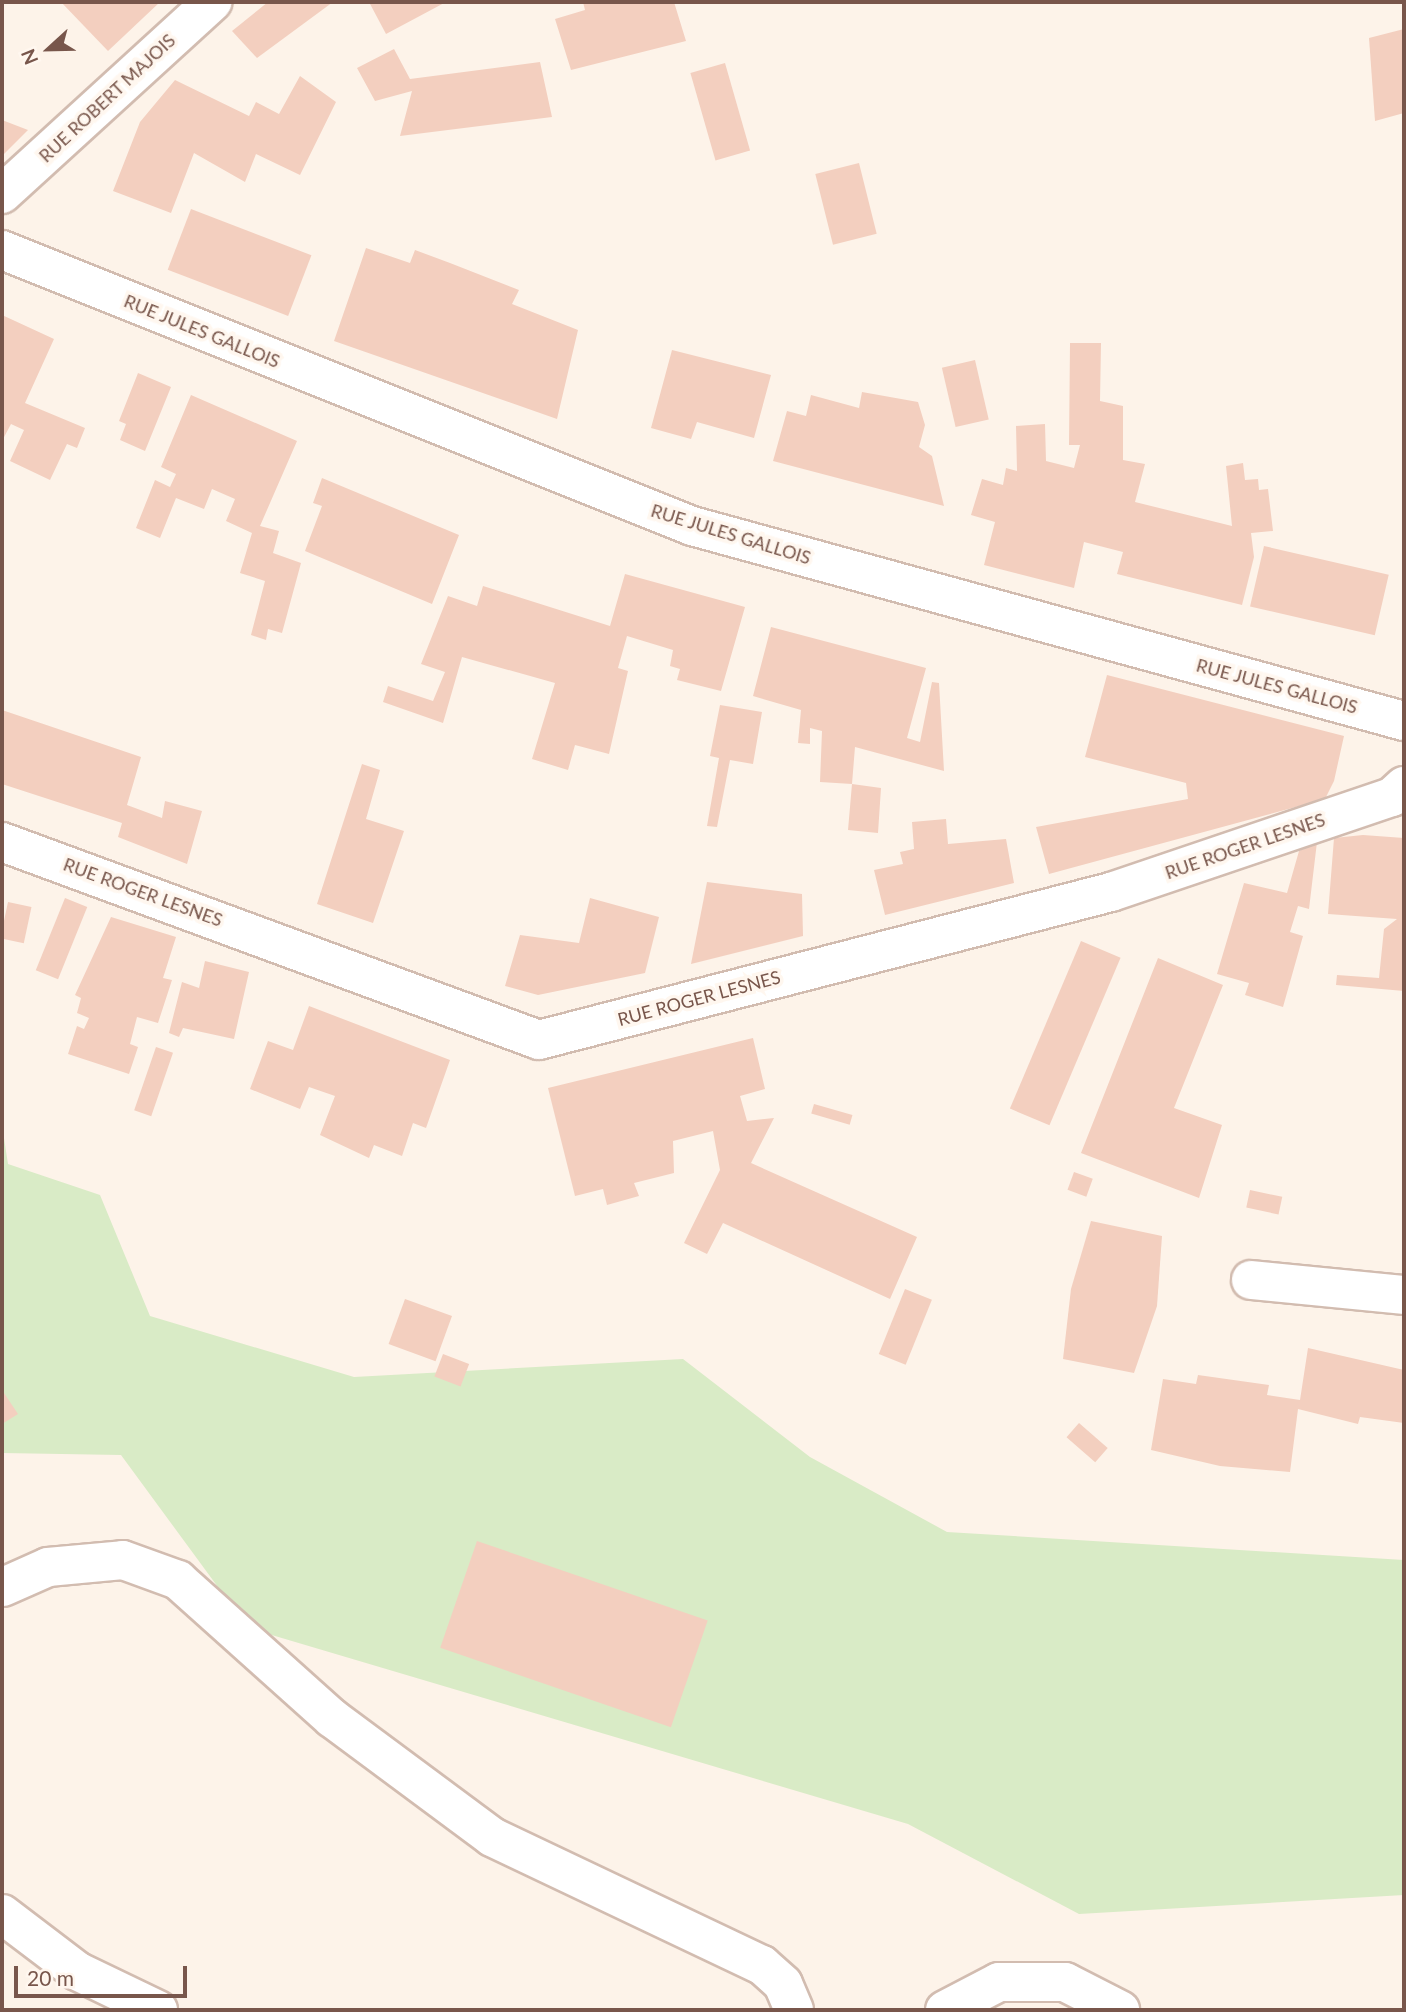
<!DOCTYPE html>
<style>
body{margin:0}
#map{position:relative;width:1406px;height:2012px;overflow:hidden;background:#fdf3e9;font-family:Lato,sans-serif}
div>[style]{position:absolute}
.green>*{inset:0;background:#d9ebc6}
.building>*{inset:0;background:#f3cfbf;transform-origin:0 0}
.roads{filter:drop-shadow(2px 0 #d2bcb0) drop-shadow(-2px 0 #d2bcb0) drop-shadow(0 2px #d2bcb0) drop-shadow(0 -2px #d2bcb0)}
.minor>*{height:38px;margin:-19px;padding:0 19px;transform-origin:19px;border-radius:19px;background:#fff}
span{translate:-50% -50%;white-space:nowrap;text-align:center;line-height:1.15;-webkit-text-stroke:7px #fff7ef;paint-order:stroke}
.street-label{font-size:18px;color:#78564b}
.frame{position:absolute;inset:0;border:4px solid #78564b;pointer-events:none}
.north{position:absolute;left:14px;top:14px;width:70px;height:70px;-webkit-text-stroke:5px #fff7ef;paint-order:stroke;rotate:248deg;font-size:19px;font-weight:700;line-height:28px;text-align:center;color:#78564b}
.north::after{content:'';display:block;margin:auto;width:24px;height:32px;background:#78564b;clip-path:polygon(50% 0,100% 100%,50% 72%,0 100%)}
.scale{position:absolute;left:14px;top:1966px;width:173px;height:32px;box-sizing:border-box;border:4px solid #78564b;border-top:0;padding-left:9px;font-size:21px;line-height:24px;white-space:nowrap;color:#78564b;-webkit-text-stroke:5px #fff7ef;paint-order:stroke}
</style>
<div id="map">
<div class="green">
<i style="clip-path:polygon(2px 1125px,8px 1164px,100px 1195px,150px 1316px,354px 1377px,683px 1359px,810px 1457px,947px 1532px,1404px 1560px,1404px 1895px,1079px 1914px,908px 1824px,248px 1628px,121px 1455px,2px 1453px)"></i>
</div>
<div class="building">
<i style="clip-path:polygon(61px 2px,160px 2px,108px 51px)"></i>
<i style="clip-path:polygon(268px 2px,333px 2px,257px 58px,232px 31px)"></i>
<i style="clip-path:polygon(369px 2px,446px 2px,386px 34px)"></i>
<i style="clip-path:polygon(583px 2px,674px 2px,686px 41px,571px 70px,555px 19px,585px 10px)"></i>
<i style="clip-path:polygon(1404px 29px,1404px 113px,1375px 121px,1369px 38px)"></i>
<i style="clip-path:polygon(394px 49px,410px 79px,540px 62px,552px 117px,400px 136px,412px 91px,375px 101px,357px 68px)"></i>
<i style="left:725px;top:63px;width:91px;height:36px;rotate:74deg"></i>
<i style="clip-path:polygon(300px 76px,336px 102px,300px 175px,256px 154px,245px 182px,194px 153px,171px 213px,113px 191px,140px 122px,175px 80px,249px 116px,256px 102px,279px 114px)"></i>
<i style="clip-path:polygon(2px 120px,28px 130px,2px 156px)"></i>
<i style="left:859px;top:163px;width:73px;height:45px;rotate:76deg"></i>
<i style="left:191px;top:209px;width:129px;height:65px;rotate:21deg"></i>
<i style="clip-path:polygon(366px 248px,410px 263px,415px 250px,450px 263px,519px 290px,512px 304px,578px 330px,557px 419px,334px 341px)"></i>
<i style="clip-path:polygon(2px 315px,54px 339px,25px 403px,85px 428px,77px 448px,67px 444px,50px 480px,10px 461px,24px 430px,11px 424px,2px 441px)"></i>
<i style="clip-path:polygon(1070px 343px,1101px 343px,1100px 401px,1123px 406px,1123px 460px,1145px 464px,1135px 502px,1232px 526px,1226px 466px,1243px 463px,1245px 480px,1258px 479px,1259px 490px,1268px 489px,1273px 531px,1251px 533px,1254px 557px,1242px 605px,1117px 574px,1123px 552px,1084px 542px,1074px 588px,984px 565px,995px 522px,971px 515px,982px 479px,1003px 485px,1006px 468px,1017px 471px,1016px 426px,1045px 424px,1046px 461px,1074px 468px,1080px 445px,1069px 445px)"></i>
<i style="clip-path:polygon(672px 350px,771px 375px,754px 438px,697px 422px,691px 439px,651px 428px)"></i>
<i style="left:975px;top:360px;width:61px;height:34px;rotate:77deg"></i>
<i style="clip-path:polygon(138px 373px,171px 387px,145px 451px,120px 440px,126px 424px,119px 421px)"></i>
<i style="clip-path:polygon(862px 392px,918px 402px,925px 425px,919px 447px,932px 456px,944px 506px,773px 461px,787px 411px,806px 416px,811px 395px,859px 408px)"></i>
<i style="clip-path:polygon(191px 395px,297px 441px,260px 526px,279px 531px,273px 553px,301px 563px,282px 633px,268px 629px,266px 640px,251px 635px,265px 581px,240px 573px,252px 533px,226px 521px,235px 499px,212px 489px,204px 509px,176px 498px,160px 538px,136px 528px,155px 480px,170px 487px,176px 474px,161px 467px)"></i>
<i style="clip-path:polygon(322px 478px,459px 535px,432px 604px,305px 551px,322px 506px,313px 503px)"></i>
<i style="left:1264px;top:546px;width:128px;height:62px;rotate:13deg"></i>
<i style="clip-path:polygon(625px 574px,745px 607px,721px 691px,677px 680px,680px 669px,670px 666px,673px 650px,627px 636px,618px 668px,628px 671px,609px 754px,575px 745px,568px 770px,532px 759px,555px 683px,462px 657px,443px 723px,383px 702px,388px 686px,433px 701px,445px 672px,421px 664px,448px 596px,477px 606px,483px 586px,610px 626px)"></i>
<i style="clip-path:polygon(771px 627px,926px 668px,907px 738px,920px 742px,932px 682px,939px 683px,944px 771px,855px 747px,852px 784px,881px 788px,878px 833px,848px 830px,852px 784px,820px 782px,822px 731px,810px 728px,810px 744px,798px 743px,801px 710px,753px 696px)"></i>
<i style="clip-path:polygon(1107px 675px,1344px 736px,1334px 781px,1325px 799px,1049px 874px,1036px 827px,1188px 799px,1186px 783px,1085px 757px)"></i>
<i style="clip-path:polygon(720px 705px,762px 712px,753px 764px,730px 760px,717px 827px,707px 826px,719px 758px,710px 756px)"></i>
<i style="clip-path:polygon(2px 710px,141px 757px,127px 805px,162px 818px,165px 801px,202px 811px,187px 864px,118px 837px,122px 823px,2px 784px)"></i>
<i style="clip-path:polygon(362px 764px,380px 770px,366px 819px,404px 831px,373px 923px,317px 904px)"></i>
<i style="clip-path:polygon(946px 819px,948px 844px,1006px 839px,1014px 883px,885px 915px,874px 870px,903px 864px,900px 852px,914px 849px,912px 822px)"></i>
<i style="clip-path:polygon(1363px 835px,1404px 838px,1404px 991px,1336px 985px,1337px 975px,1379px 978px,1384px 929px,1397px 919px,1328px 914px,1334px 838px)"></i>
<i style="clip-path:polygon(1317px 842px,1309px 909px,1298px 906px,1290px 932px,1303px 936px,1283px 1007px,1245px 995px,1249px 983px,1217px 974px,1244px 883px,1287px 893px,1299px 851px)"></i>
<i style="clip-path:polygon(707px 882px,802px 894px,803px 936px,691px 964px)"></i>
<i style="left:65px;top:898px;width:24px;height:78px;rotate:22deg"></i>
<i style="clip-path:polygon(590px 898px,659px 917px,645px 973px,538px 995px,505px 986px,520px 935px,579px 943px)"></i>
<i style="left:8px;top:902px;width:24px;height:37px;rotate:12deg"></i>
<i style="clip-path:polygon(111px 917px,176px 937px,163px 978px,172px 980px,158px 1023px,137px 1017px,130px 1044px,138px 1047px,129px 1074px,68px 1054px,77px 1026px,84px 1029px,89px 1018px,77px 1013px,81px 998px,75px 995px)"></i>
<i style="left:1081px;top:941px;width:43px;height:182px;rotate:23deg"></i>
<i style="clip-path:polygon(1158px 958px,1223px 985px,1174px 1108px,1222px 1125px,1199px 1198px,1081px 1153px)"></i>
<i style="clip-path:polygon(205px 961px,249px 972px,234px 1039px,183px 1028px,179px 1037px,169px 1033px,182px 982px,199px 988px)"></i>
<i style="clip-path:polygon(309px 1006px,450px 1060px,426px 1128px,413px 1123px,402px 1156px,374px 1145px,369px 1158px,320px 1135px,335px 1096px,309px 1087px,300px 1109px,250px 1089px,268px 1041px,293px 1050px)"></i>
<i style="clip-path:polygon(753px 1038px,765px 1089px,740px 1096px,747px 1121px,774px 1118px,751px 1163px,917px 1237px,890px 1299px,723px 1223px,707px 1254px,684px 1243px,720px 1170px,713px 1131px,673px 1141px,674px 1173px,634px 1183px,639px 1196px,607px 1205px,603px 1189px,575px 1196px,548px 1088px)"></i>
<i style="left:156px;top:1047px;width:18px;height:67px;rotate:19deg"></i>
<i style="left:814px;top:1104px;width:40px;height:10px;rotate:16deg"></i>
<i style="left:1074px;top:1172px;width:20px;height:19px;rotate:20deg"></i>
<i style="left:1250px;top:1190px;width:33px;height:18px;rotate:12deg"></i>
<i style="clip-path:polygon(1091px 1221px,1162px 1236px,1157px 1306px,1134px 1373px,1063px 1359px,1071px 1289px)"></i>
<i style="left:905px;top:1289px;width:29px;height:70px;rotate:22deg"></i>
<i style="left:405px;top:1299px;width:50px;height:48px;rotate:20deg"></i>
<i style="clip-path:polygon(1308px 1348px,1404px 1370px,1404px 1423px,1360px 1417px,1358px 1424px,1298px 1409px,1290px 1472px,1220px 1466px,1151px 1450px,1163px 1379px,1196px 1384px,1198px 1375px,1269px 1385px,1267px 1395px,1300px 1400px)"></i>
<i style="left:443px;top:1354px;width:28px;height:24px;rotate:21deg"></i>
<i style="clip-path:polygon(2px 1390px,18px 1414px,2px 1424px)"></i>
<i style="left:1079px;top:1423px;width:38px;height:19px;rotate:41deg"></i>
<i style="left:477px;top:1541px;width:244px;height:113px;rotate:19deg"></i>
</div>
<div class="roads">
<div class="minor">
<i style="left:2px;top:194px;width:285px;rotate:-42.4deg"></i>
<i style="left:2px;top:250px;width:743px;rotate:21.8deg"></i>
<i style="left:692px;top:526px;width:738px;rotate:15.32deg"></i>
<i style="left:2px;top:842px;width:572px;rotate:20.24deg"></i>
<i style="left:539px;top:1040px;width:591px;rotate:-14.51deg"></i>
<i style="left:1111px;top:892px;width:297px;rotate:-18.7deg"></i>
<i style="left:1392px;top:797px;width:16px;rotate:-43deg"></i>
<i style="left:1251px;top:1280px;width:154px;rotate:5.6deg"></i>
<i style="left:3px;top:1587px;width:49px;rotate:-24deg"></i>
<i style="left:48px;top:1567px;width:75px;rotate:-5.3deg"></i>
<i style="left:123px;top:1560px;width:59px;rotate:20deg"></i>
<i style="left:178px;top:1580px;width:207px;rotate:41.9deg"></i>
<i style="left:332px;top:1718px;width:199px;rotate:36.6deg"></i>
<i style="left:492px;top:1837px;width:299px;rotate:25.4deg"></i>
<i style="left:762px;top:1965px;width:28px;rotate:42deg"></i>
<i style="left:783px;top:1984px;width:28px;rotate:67deg"></i>
<i style="left:2px;top:1914px;width:94px;rotate:37.2deg"></i>
<i style="left:77px;top:1971px;width:90px;rotate:25.7deg"></i>
<i style="left:945px;top:2010px;width:61px;rotate:-27.4deg"></i>
<i style="left:999px;top:1982px;width:66px"></i>
<i style="left:1065px;top:1982px;width:62px;rotate:27deg"></i>
</div>
</div>
<div class="street-label">
<span style="left:107px;top:98px;rotate:-43deg">RUE ROBERT MAJOIS</span>
<span style="left:202px;top:331px;rotate:22deg">RUE JULES GALLOIS</span>
<span style="left:731px;top:534px;rotate:17deg">RUE JULES GALLOIS</span>
<span style="left:1277px;top:686px;rotate:15deg">RUE JULES GALLOIS</span>
<span style="left:1245px;top:846px;rotate:-19deg">RUE ROGER LESNES</span>
<span style="left:143px;top:892px;rotate:20deg">RUE ROGER LESNES</span>
<span style="left:699px;top:998px;rotate:-15deg">RUE ROGER LESNES</span>
</div>
<div class="frame"></div>
<div class="north">N</div>
<div class="scale">20 m</div>
</div>
